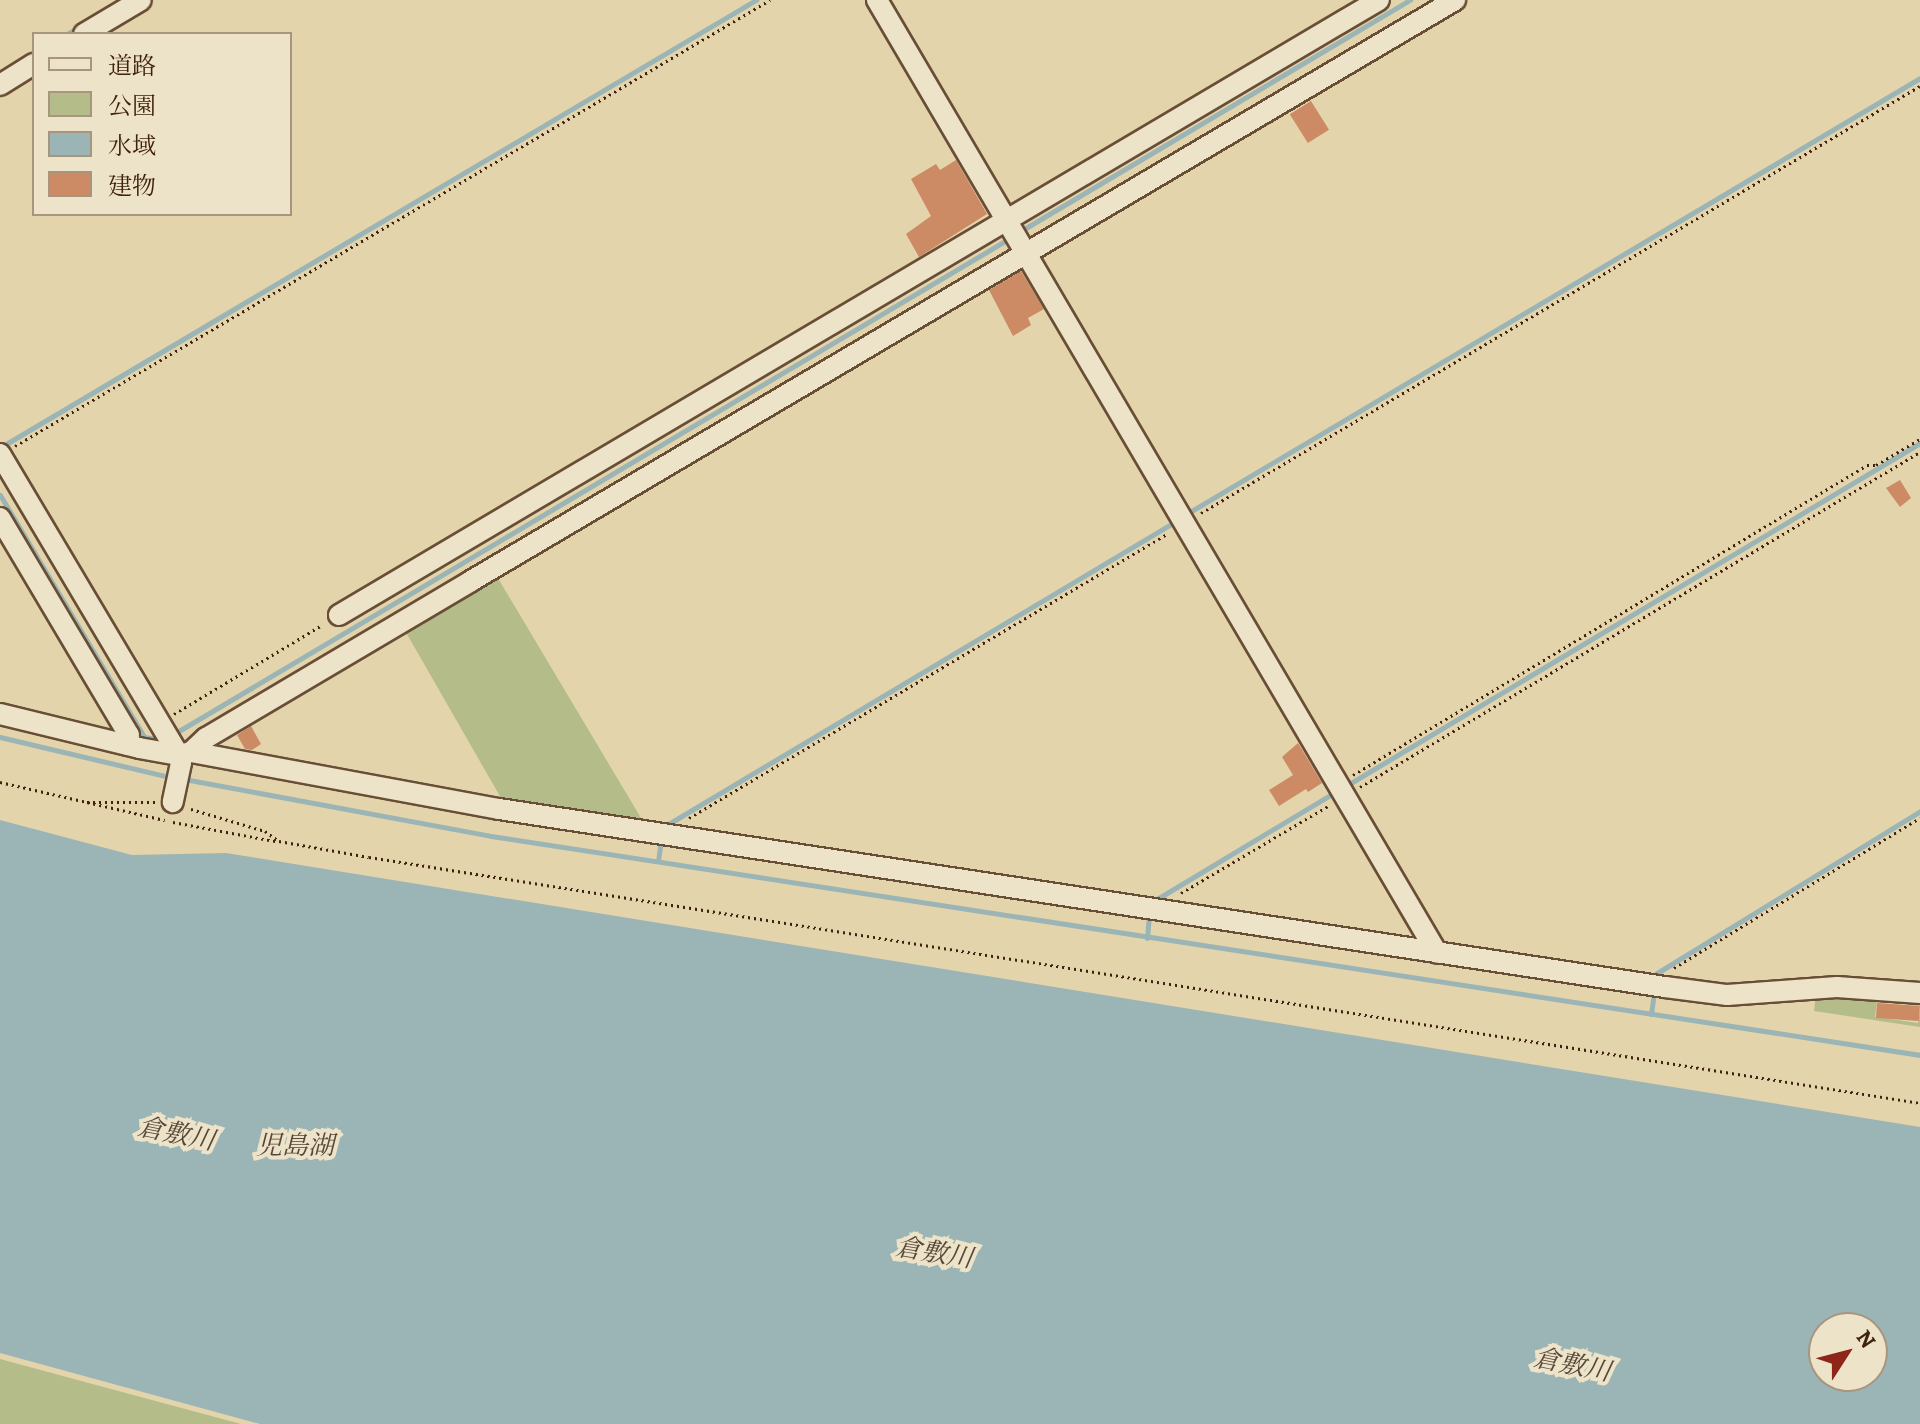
<!DOCTYPE html>
<meta charset="utf-8">
<style>
body{margin:0}
#map{position:relative;width:1920px;height:1424px;overflow:hidden;background:#e4d4ab;font-family:Alegreya,"Noto Serif JP",serif}
div>[style]{position:absolute}
.green>*{inset:0;background:#b4bd89}
.water>*{inset:0;background:#9bb5b6}
.stream>*{height:5px;margin:-2.5px;padding:0 2.5px;transform-origin:2.5px;border-radius:2.5px;background:#9bb5b6}
.building>*{inset:0;background:#cc8b65;transform-origin:0 0}
.path>*{height:3px;margin-top:-1.5px;transform-origin:0;background:repeating-linear-gradient(90deg,#40210f 0 2px,transparent 0 6px)}
.roads{filter:drop-shadow(2px 0 #694e36) drop-shadow(-2px 0 #694e36) drop-shadow(0 2px #694e36) drop-shadow(0 -2px #694e36)}
.minor>*{height:20px;margin:-10px;padding:0 10px;transform-origin:10px;border-radius:10px;background:#ede3c8}
span{translate:-50% -50%;white-space:nowrap;text-align:center;line-height:1.15;-webkit-text-stroke:8px #ede3c8;paint-order:stroke}
.water-label{font-size:26px;color:#574639;font-style:italic}
.legend{position:absolute;left:32px;top:32px;width:260px;height:184px;box-sizing:border-box;background:#ede3c8;border:2px solid #a8957e;margin:0;padding:10px 14px;list-style:none;font-size:24px;color:#40210f}
.legend li{display:flex;align-items:center;gap:16px;height:40px}
.legend b{width:40px;border:2px solid #a8957e}
.north{position:absolute;left:1808px;top:1312px;width:80px;height:80px;box-sizing:border-box;background:#ede3c8;border:2px solid #a8957e;border-radius:50%;rotate:54deg;font-size:22px;font-weight:700;line-height:32px;text-align:center;color:#40210f}
.north::after{content:'';display:block;margin:auto;width:28px;height:36px;background:#8f2418;clip-path:polygon(50% 0,100% 100%,50% 72%,0 100%)}
</style>
<div id="map">
<div class="green">
<i style="clip-path:polygon(496px 575px,647px 828px,505px 805px,404px 629px)"></i>
<i style="clip-path:polygon(1816px 993px,1920px 999px,1920px 1006px,1877px 1001px,1875px 1017px,1918px 1023px,1920px 1010px,1920px 1027px,1814px 1011px)"></i>
<i style="clip-path:polygon(0 1359px,111px 1389px,241px 1424px,0 1424px)"></i>
</div>
<div class="water">
<i style="clip-path:polygon(evenodd,0 820px,132px 855px,226px 853px,1920px 1127px,1920px 1424px,260px 1424px,0 1353px,0 820px,1824px 1328px,1872px 1328px,1872px 1376px,1824px 1376px,1824px 1328px)"></i>
</div>
<div class="stream">
<i style="left:67px;top:34px;width:14px;rotate:-30deg"></i>
<i style="left:1019px;top:232px;width:455px;rotate:-30.7deg"></i>
<i style="left:6px;top:444px;width:872px;rotate:-30.63deg"></i>
<i style="left:0;top:495px;width:282px;rotate:59.2deg"></i>
<i style="left:144px;top:737px;width:20px;rotate:9deg"></i>
<i style="left:1188px;top:513px;width:851px;rotate:-30.72deg"></i>
<i style="left:172px;top:735px;width:974px;rotate:-30.67deg"></i>
<i style="left:0;top:737px;width:179px;rotate:13.3deg"></i>
<i style="left:184px;top:779px;width:312px;rotate:10.5deg"></i>
<i style="left:491px;top:836px;width:1446px;rotate:8.71deg"></i>
<i style="left:1344px;top:787px;width:671px;rotate:-30.85deg"></i>
<i style="left:665px;top:826px;width:595px;rotate:-30.83deg"></i>
<i style="left:658px;top:861px;width:21px;rotate:-82deg"></i>
<i style="left:1152px;top:902px;width:214px;rotate:-31deg"></i>
<i style="left:1147px;top:938px;width:21px;rotate:-85deg"></i>
<i style="left:1657px;top:973px;width:309px;rotate:-31.6deg"></i>
<i style="left:1651px;top:1014px;width:22px;rotate:-82deg"></i>
</div>
<div class="building">
<i style="left:1311px;top:101px;width:34px;height:25px;rotate:58deg"></i>
<i style="clip-path:polygon(956px 160px,987px 214px,919px 257px,906px 234px,931px 216px,911px 179px,936px 164px,940px 170px)"></i>
<i style="clip-path:polygon(1021px 271px,1044px 309px,1028px 318px,1031px 325px,1013px 336px,989px 290px)"></i>
<i style="clip-path:polygon(1900px 480px,1911px 498px,1900px 507px,1886px 488px)"></i>
<i style="clip-path:polygon(251px 726px,261px 744px,252px 750px,245px 749px,237px 735px)"></i>
<i style="clip-path:polygon(1298px 743px,1322px 783px,1308px 792px,1306px 789px,1279px 806px,1269px 790px,1293px 775px,1282px 757px)"></i>
<i style="left:1877px;top:1003px;width:43px;height:15px;rotate:4deg"></i>
</div>
<div class="path">
<i style="left:15px;top:446px;width:877px;rotate:-30.57deg"></i>
<i style="left:1201px;top:513px;width:836px;rotate:-30.71deg"></i>
<i style="left:174px;top:714px;width:173px;rotate:-31deg"></i>
<i style="left:1353px;top:775px;width:600px;rotate:-31.09deg"></i>
<i style="left:1867px;top:465px;width:9px"></i>
<i style="left:1876px;top:465px;width:51px;rotate:-30.6deg"></i>
<i style="left:0;top:782px;width:169px;rotate:13deg"></i>
<i style="left:1360px;top:787px;width:653px;rotate:-30.89deg"></i>
<i style="left:87px;top:802px;width:70px"></i>
<i style="left:191px;top:809px;width:77px;rotate:16.6deg"></i>
<i style="left:265px;top:831px;width:17px;rotate:36deg"></i>
<i style="left:279px;top:841px;width:91px;rotate:10.1deg"></i>
<i style="left:369px;top:857px;width:1570px;rotate:9.01deg"></i>
<i style="left:689px;top:818px;width:556px;rotate:-30.72deg"></i>
<i style="left:173px;top:822px;width:104px;rotate:10.6deg"></i>
<i style="left:1181px;top:893px;width:173px;rotate:-30.6deg"></i>
<i style="left:1674px;top:968px;width:288px;rotate:-31.4deg"></i>
</div>
<div class="roads">
<div class="minor">
<i style="left:877px;top:0;width:1105px;rotate:59.56deg"></i>
<i style="left:84px;top:34px;width:66px;rotate:-30.8deg"></i>
<i style="left:0;top:85px;width:40px;rotate:-32deg"></i>
<i style="left:0;top:454px;width:350px;rotate:59.3deg"></i>
<i style="left:179px;top:755px;width:8px;rotate:76deg"></i>
<i style="left:181px;top:763px;width:40px;rotate:102deg"></i>
<i style="left:0;top:518px;width:252px;rotate:59.3deg"></i>
<i style="left:129px;top:735px;width:10px;rotate:96deg"></i>
<i style="left:339px;top:615px;width:1208px;rotate:-30.6deg"></i>
<i style="left:0;top:714px;width:143px;rotate:13.7deg"></i>
<i style="left:139px;top:748px;width:41px;rotate:9.9deg"></i>
<i style="left:179px;top:755px;width:12px;rotate:-14deg"></i>
<i style="left:191px;top:752px;width:21px;rotate:-43deg"></i>
<i style="left:206px;top:738px;width:308px;rotate:-30.6deg"></i>
<i style="left:471px;top:581px;width:1143px;rotate:-30.56deg"></i>
<i style="left:191px;top:752px;width:313px;rotate:10.5deg"></i>
<i style="left:499px;top:809px;width:1180px;rotate:8.68deg"></i>
<i style="left:1665px;top:987px;width:63px;rotate:7.4deg"></i>
<i style="left:1727px;top:995px;width:110px;rotate:-4.2deg"></i>
<i style="left:1837px;top:987px;width:83px;rotate:4.1deg"></i>
</div>
</div>
<div class="water-label">
<span style="left:176px;top:1134px;rotate:11deg">倉敷川</span>
<span style="left:295px;top:1146px">児島湖</span>
<span style="left:934px;top:1253px;rotate:9deg">倉敷川</span>
<span style="left:1572px;top:1365px;rotate:11deg">倉敷川</span>
</div>
<ul class="legend">
<li><b style="height:10px;background:#ede3c8"></b>道路</li>
<li><b style="height:22px;background:#b4bd89"></b>公園</li>
<li><b style="height:22px;background:#9bb5b6"></b>水域</li>
<li><b style="height:22px;background:#cc8b65"></b>建物</li>
</ul>
<div class="north">N</div>
</div>
